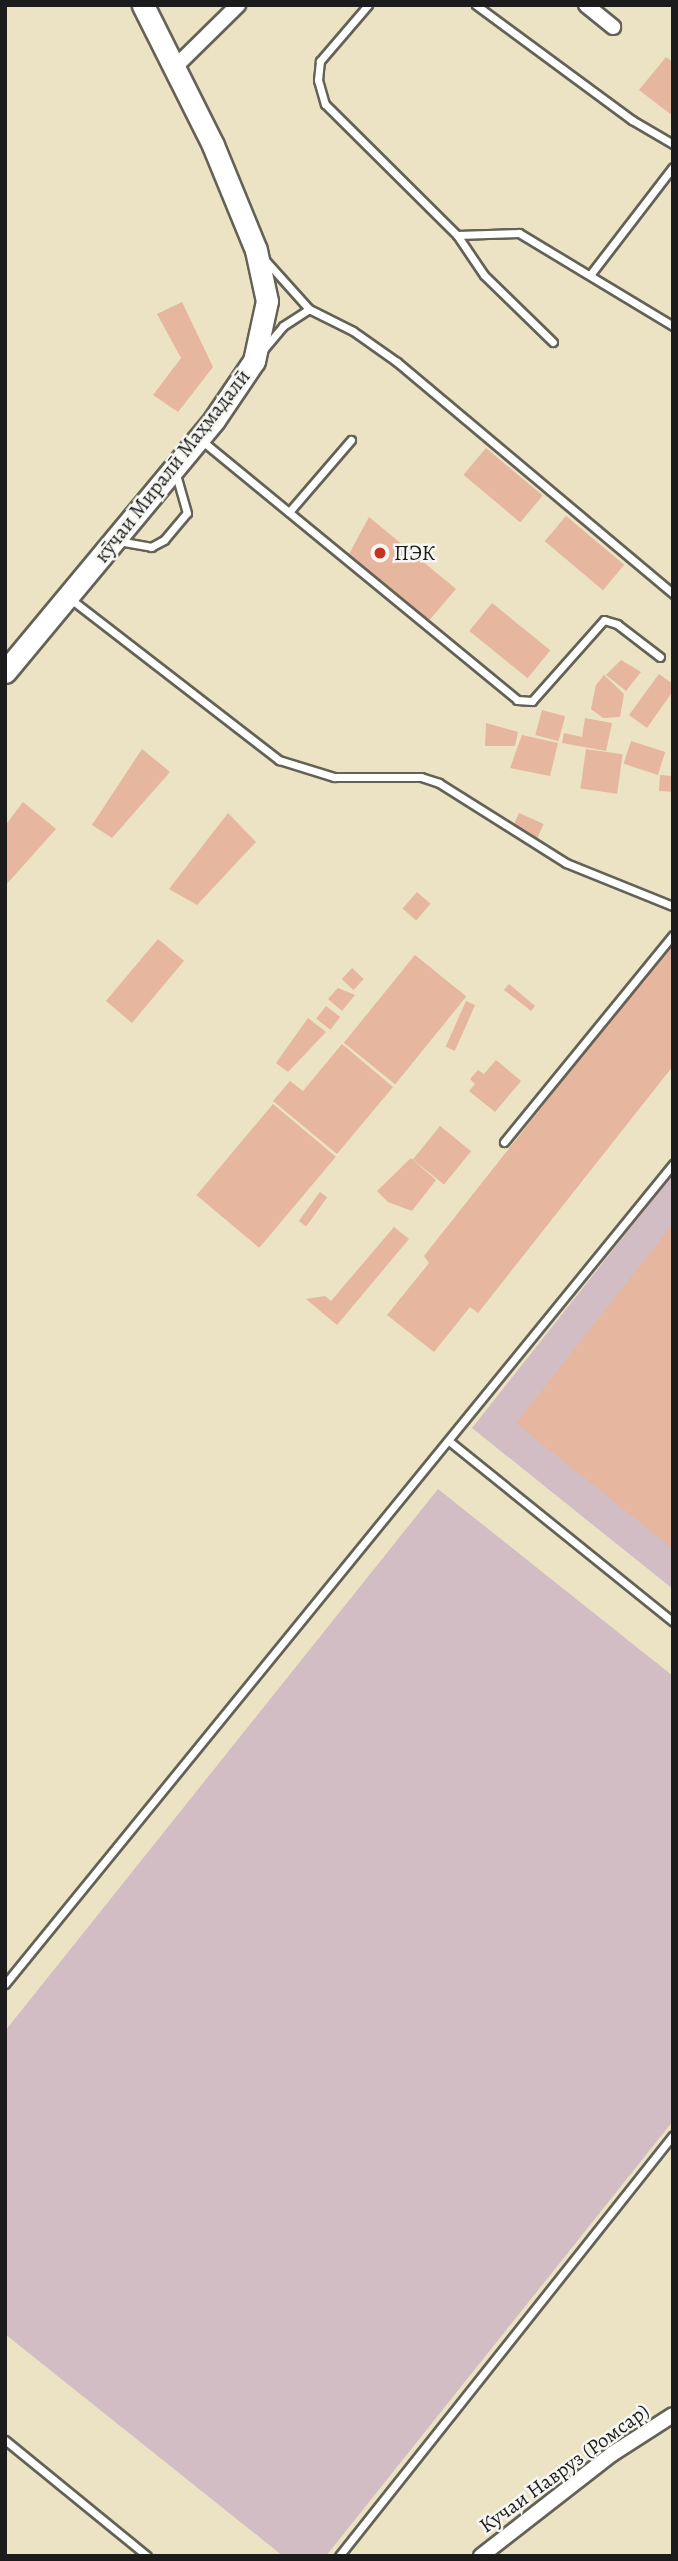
<!DOCTYPE html>
<meta charset="utf-8">
<style>
body{margin:0}
#map{position:relative;width:678px;height:2561px;overflow:hidden;background:#ebe3c4;font-family:Alegreya,serif}
div>[style]{position:absolute}
.industrial>*{inset:0;background:#d2bdc5}
.building>*{inset:0;background:#e6b69e;transform-origin:0 0}
.roads{filter:drop-shadow(2px 0 #646257) drop-shadow(-2px 0 #646257) drop-shadow(0 2px #646257) drop-shadow(0 -2px #646257)}
.lane>*{height:7px;margin:-3.5px;padding:0 3.5px;transform-origin:3.5px;border-radius:3.5px;background:#fff}
.street>*{height:14px;margin:-7px;padding:0 7px;transform-origin:7px;border-radius:7px;background:#fff}
.secondary>*{height:21px;margin:-10.5px;padding:0 10.5px;transform-origin:10.5px;border-radius:10.5px;background:#fff}
.dots>*{width:19px;height:19px;translate:-50% -50%;box-sizing:border-box;border:4px solid #f6f6f2;border-radius:50%}
span{translate:-50% -50%;white-space:nowrap;text-align:center;line-height:1.15;-webkit-text-stroke:5px #f6f6f2;paint-order:stroke}
.street-label{font-size:21px;color:#1c1c1c}
.poi-label{font-size:21px;color:#1c1c1c}
.left{translate:0 -50%;text-align:left}
.frame{position:absolute;inset:0;border:7px solid #1c1c1c;pointer-events:none}
</style>
<div id="map">
<div class="industrial">
<i style="clip-path:polygon(673px 1174px,673px 1589px,472px 1428px)"></i>
<i style="clip-path:polygon(438px 1489px,673px 1676px,673px 2121px,326px 2556px,283px 2556px,5px 2334px,5px 2031px)"></i>
</div>
<div class="building">
<i style="clip-path:polygon(666px 57px,673px 62px,673px 116px,639px 90px)"></i>
<i style="clip-path:polygon(182px 302px,213px 367px,178px 412px,153px 395px,181px 358px,157px 314px)"></i>
<i style="left:486px;top:448px;width:74px;height:35px;rotate:40deg"></i>
<i style="left:566px;top:516px;width:76px;height:33px;rotate:40deg"></i>
<i style="clip-path:polygon(369px 517px,456px 589px,426px 624px,348px 556px)"></i>
<i style="left:492px;top:603px;width:75px;height:36px;rotate:39deg"></i>
<i style="clip-path:polygon(621px 660px,641px 672px,626px 691px,606px 675px)"></i>
<i style="clip-path:polygon(659px 674px,673px 684px,673px 691px,647px 728px,629px 715px)"></i>
<i style="clip-path:polygon(604px 675px,624px 694px,620px 717px,603px 718px,591px 709px,596px 685px)"></i>
<i style="left:542px;top:710px;width:24px;height:26px;rotate:15deg"></i>
<i style="clip-path:polygon(585px 718px,612px 723px,606px 751px,562px 743px,564px 733px,582px 737px)"></i>
<i style="clip-path:polygon(486px 723px,518px 732px,515px 746px,485px 746px)"></i>
<i style="clip-path:polygon(522px 735px,558px 743px,550px 776px,510px 768px)"></i>
<i style="left:631px;top:741px;width:36px;height:24px;rotate:18deg"></i>
<i style="clip-path:polygon(142px 749px,170px 772px,112px 838px,92px 825px)"></i>
<i style="left:586px;top:749px;width:37px;height:40px;rotate:8deg"></i>
<i style="left:660px;top:775px;width:13px;height:16px;rotate:4deg"></i>
<i style="clip-path:polygon(23px 802px,56px 829px,5px 886px,5px 826px)"></i>
<i style="clip-path:polygon(228px 813px,256px 842px,197px 905px,169px 889px)"></i>
<i style="left:519px;top:813px;width:27px;height:16px;rotate:24deg"></i>
<i style="left:417px;top:892px;width:18px;height:22px;rotate:41deg"></i>
<i style="left:158px;top:939px;width:34px;height:81px;rotate:40deg"></i>
<i style="clip-path:polygon(673px 941px,673px 1066px,478px 1313px,470px 1307px,434px 1352px,387px 1315px,429px 1263px,424px 1256px)"></i>
<i style="left:415px;top:955px;width:66px;height:113px;rotate:39deg"></i>
<i style="left:352px;top:968px;width:16px;height:15px;rotate:43deg"></i>
<i style="clip-path:polygon(509px 984px,535px 1006px,531px 1011px,504px 990px)"></i>
<i style="clip-path:polygon(338px 988px,355px 995px,342px 1011px,328px 999px)"></i>
<i style="left:466px;top:1001px;width:10px;height:50px;rotate:24deg"></i>
<i style="left:326px;top:1006px;width:18px;height:16px;rotate:38deg"></i>
<i style="clip-path:polygon(308px 1018px,326px 1032px,288px 1072px,276px 1063px)"></i>
<i style="clip-path:polygon(342px 1044px,393px 1087px,337px 1154px,273px 1101px,290px 1081px,303px 1091px)"></i>
<i style="clip-path:polygon(496px 1060px,521px 1081px,495px 1112px,469px 1091px,475px 1084px,470px 1079px,478px 1070px,484px 1074px)"></i>
<i style="left:273px;top:1104px;width:82px;height:119px;rotate:40deg"></i>
<i style="left:440px;top:1126px;width:40px;height:43px;rotate:39deg"></i>
<i style="clip-path:polygon(411px 1158px,436px 1180px,412px 1211px,388px 1202px,377px 1191px)"></i>
<i style="left:320px;top:1192px;width:9px;height:36px;rotate:36deg"></i>
<i style="clip-path:polygon(673px 1224px,673px 1549px,516px 1423px)"></i>
<i style="clip-path:polygon(394px 1227px,409px 1239px,337px 1325px,306px 1299px,325px 1296px,331px 1301px)"></i>
</div>
<div class="roads">
<div class="lane">
<i style="left:368px;top:5px;width:74px;rotate:130.6deg"></i>
<i style="left:320px;top:61px;width:19px;rotate:96deg"></i>
<i style="left:318px;top:80px;width:25px;rotate:74deg"></i>
<i style="left:325px;top:104px;width:186px;rotate:44.8deg"></i>
<i style="left:457px;top:235px;width:62px;rotate:-1.8deg"></i>
<i style="left:519px;top:233px;width:180px;rotate:31.1deg"></i>
<i style="left:476px;top:5px;width:194px;rotate:36.4deg"></i>
<i style="left:632px;top:120px;width:48px;rotate:30.3deg"></i>
<i style="left:457px;top:235px;width:48px;rotate:56deg"></i>
<i style="left:484px;top:275px;width:96px;rotate:44.2deg"></i>
<i style="left:266px;top:261px;width:64px;rotate:48.1deg"></i>
<i style="left:309px;top:309px;width:49px;rotate:26.6deg"></i>
<i style="left:353px;top:331px;width:54px;rotate:35.2deg"></i>
<i style="left:397px;top:362px;width:361px;rotate:40deg"></i>
<i style="left:590px;top:275px;width:136px;rotate:-52.5deg"></i>
<i style="left:263px;top:350px;width:31px;rotate:-50deg"></i>
<i style="left:283px;top:326px;width:31px;rotate:-33deg"></i>
<i style="left:201px;top:440px;width:409px;rotate:39.4deg"></i>
<i style="left:517px;top:700px;width:15px;rotate:4deg"></i>
<i style="left:532px;top:701px;width:108px;rotate:-48.4deg"></i>
<i style="left:604px;top:620px;width:14px;rotate:17deg"></i>
<i style="left:617px;top:624px;width:54px;rotate:37.5deg"></i>
<i style="left:289px;top:512px;width:95px;rotate:-49.3deg"></i>
<i style="left:118px;top:541px;width:34px;rotate:10deg"></i>
<i style="left:151px;top:547px;width:15px;rotate:-28deg"></i>
<i style="left:164px;top:540px;width:35px;rotate:-50deg"></i>
<i style="left:187px;top:513px;width:44px;rotate:-105.9deg"></i>
<i style="left:68px;top:597px;width:267px;rotate:37.7deg"></i>
<i style="left:279px;top:760px;width:58px;rotate:17.2deg"></i>
<i style="left:334px;top:777px;width:87px"></i>
<i style="left:421px;top:777px;width:19px;rotate:18deg"></i>
<i style="left:439px;top:783px;width:150px;rotate:32.2deg"></i>
<i style="left:566px;top:863px;width:115px;rotate:21.9deg"></i>
<i style="left:504px;top:1142px;width:267px;rotate:-50.8deg"></i>
<i style="left:449px;top:1441px;width:288px;rotate:38.9deg"></i>
<i style="left:5px;top:1984px;width:1058px;rotate:-50.83deg"></i>
<i style="left:5px;top:2440px;width:183px;rotate:39.2deg"></i>
<i style="left:339px;top:2556px;width:537px;rotate:-51.57deg"></i>
</div>
<div class="street">
<i style="left:586px;top:5px;width:35px;rotate:39deg"></i>
<i style="left:174px;top:68px;width:90px;rotate:-44.5deg"></i>
<i style="left:481px;top:2556px;width:166px;rotate:-37.9deg"></i>
<i style="left:612px;top:2454px;width:72px;rotate:-32.6deg"></i>
</div>
<div class="secondary">
<i style="left:5px;top:672px;width:327px;rotate:-50.3deg"></i>
<i style="left:214px;top:420px;width:71px;rotate:-55.9deg"></i>
<i style="left:254px;top:361px;width:61px;rotate:-77.8deg"></i>
<i style="left:267px;top:301px;width:52px;rotate:-102.2deg"></i>
<i style="left:256px;top:250px;width:113px;rotate:-112.3deg"></i>
<i style="left:213px;top:145px;width:157px;rotate:-116.6deg"></i>
</div>
</div>
<div class="dots">
<i style="left:380px;top:553px;background:#c8321e"></i>
</div>
<div class="street-label">
<span style="left:172px;top:466px;rotate:-52deg">кӯчаи Миралӣ Маҳмадалӣ</span>
<span style="left:564px;top:2468px;rotate:-36deg">Кучаи Навруз (Ромсар)</span>
</div>
<div class="poi-label">
<span class="left" style="left:394px;top:553px">ПЭК</span>
</div>
<div class="frame"></div>
</div>
